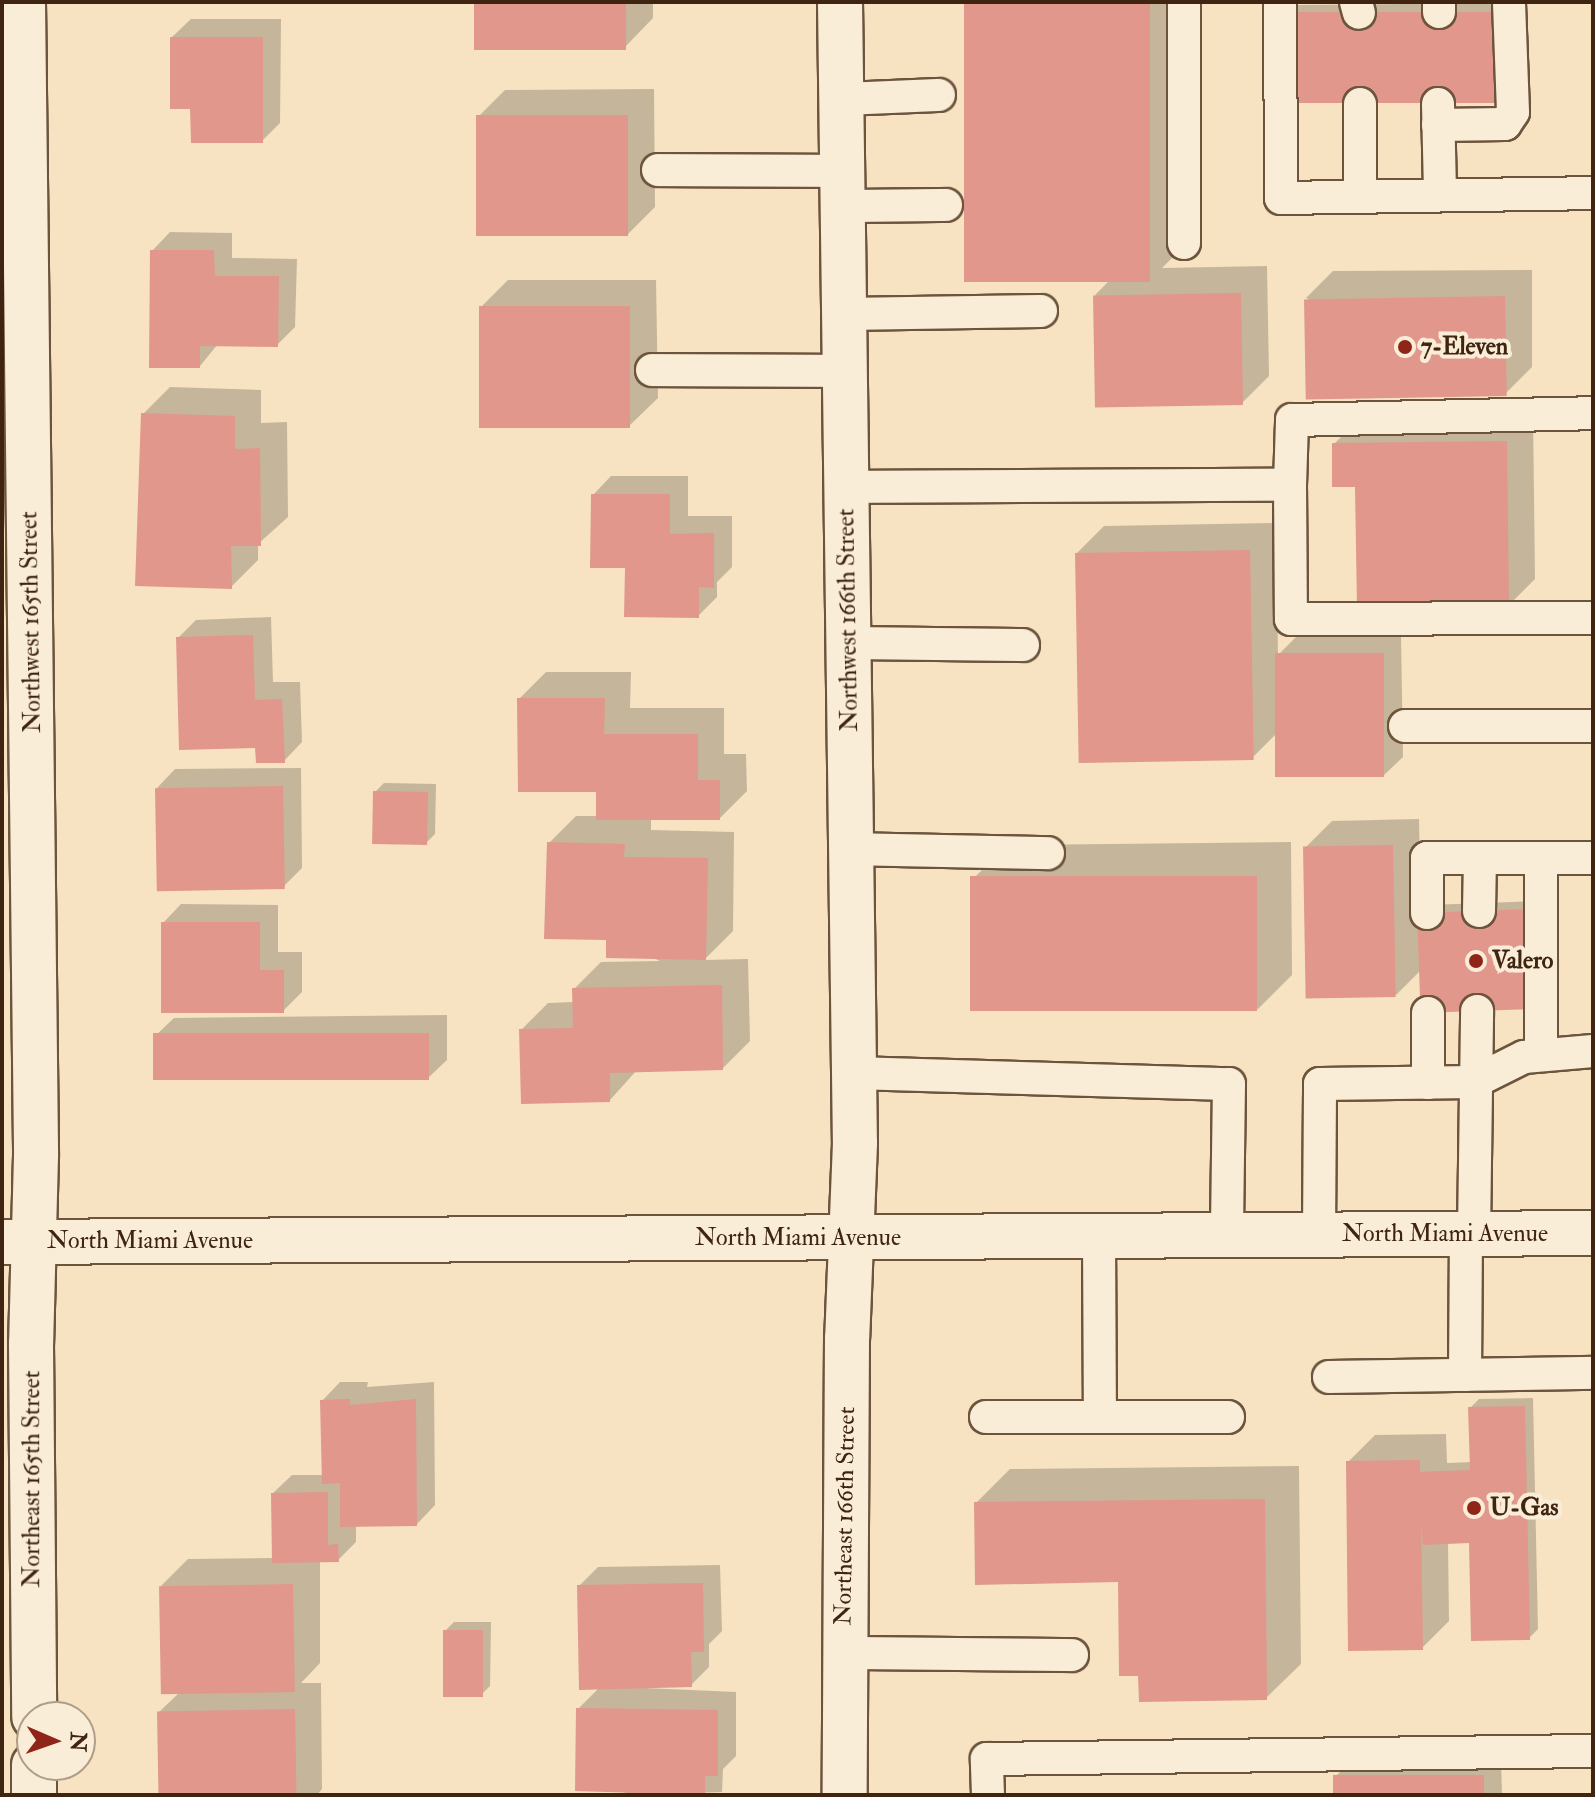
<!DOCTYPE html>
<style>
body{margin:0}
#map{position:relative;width:1595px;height:1797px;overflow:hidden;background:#f7e3c1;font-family:"IM FELL Double Pica",serif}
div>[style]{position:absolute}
.shadow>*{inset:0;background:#0003}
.building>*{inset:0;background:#e1978b;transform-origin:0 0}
.roads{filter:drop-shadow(2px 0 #6c543d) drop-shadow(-2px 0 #6c543d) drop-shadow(0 2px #6c543d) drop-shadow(0 -2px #6c543d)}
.lane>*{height:32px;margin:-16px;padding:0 16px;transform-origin:16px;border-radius:16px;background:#faedd7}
.street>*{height:44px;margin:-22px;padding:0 22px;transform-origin:22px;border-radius:22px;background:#faedd7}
.secondary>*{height:44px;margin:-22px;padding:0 22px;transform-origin:22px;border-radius:22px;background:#faedd7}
.dots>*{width:22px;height:22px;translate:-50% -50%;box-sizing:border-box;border:4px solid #faedd7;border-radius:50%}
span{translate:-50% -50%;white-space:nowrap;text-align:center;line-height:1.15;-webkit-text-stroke:8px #faedd7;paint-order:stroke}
.poi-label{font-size:24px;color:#3e2411;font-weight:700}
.left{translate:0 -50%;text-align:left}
.street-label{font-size:24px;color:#3e2411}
.frame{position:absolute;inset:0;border:4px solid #3e2411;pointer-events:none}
.north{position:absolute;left:16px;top:1701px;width:80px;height:80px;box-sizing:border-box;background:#faedd7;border:2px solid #af9d88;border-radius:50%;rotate:92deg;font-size:22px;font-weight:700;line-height:32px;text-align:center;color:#3e2411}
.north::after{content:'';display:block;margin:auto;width:28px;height:36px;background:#8f2418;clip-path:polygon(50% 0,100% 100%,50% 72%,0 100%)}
</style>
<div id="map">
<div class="shadow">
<i style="clip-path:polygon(476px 2px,653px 2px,653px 18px,626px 46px)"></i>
<i style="clip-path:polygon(966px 2px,1184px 2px,1187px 243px,1162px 268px,1267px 266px,1269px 376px,1242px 403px,1095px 295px,1112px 278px)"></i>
<i style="clip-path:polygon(1511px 3px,1511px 92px,1288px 14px,1297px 5px)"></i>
<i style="clip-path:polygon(191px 19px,281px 19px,280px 123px,262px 141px,172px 37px)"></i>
<i style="clip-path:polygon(654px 89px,655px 207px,628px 234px,478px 117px,505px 90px)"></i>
<i style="clip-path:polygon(170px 232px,232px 233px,232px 258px,297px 259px,295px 327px,277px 345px,218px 344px,200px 366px,152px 251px)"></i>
<i style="clip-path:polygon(1532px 270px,1532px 367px,1505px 394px,1306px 298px,1333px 271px)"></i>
<i style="clip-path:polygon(508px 280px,656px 280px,658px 398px,630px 425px,481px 307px)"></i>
<i style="clip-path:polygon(170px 387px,261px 390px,261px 423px,287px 422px,288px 517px,258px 544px,258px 560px,231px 587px,143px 414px)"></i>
<i style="clip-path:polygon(1533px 415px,1535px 579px,1508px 606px,1357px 485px,1334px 444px,1361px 417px)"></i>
<i style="clip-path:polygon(611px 476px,688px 476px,688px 516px,732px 516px,732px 567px,717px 582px,717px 597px,698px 616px,627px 566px,593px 495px)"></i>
<i style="clip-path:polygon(1276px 523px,1278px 655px,1296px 637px,1401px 635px,1403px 757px,1384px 775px,1278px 732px,1252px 758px,1077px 553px,1104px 526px)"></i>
<i style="clip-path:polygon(271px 617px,273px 682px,300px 682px,302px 742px,284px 761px,257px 746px,178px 638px,196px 620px)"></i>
<i style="clip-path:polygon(546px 672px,631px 672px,630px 708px,724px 708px,724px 754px,746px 754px,747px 791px,720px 818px,651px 818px,651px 830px,734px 832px,733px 931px,704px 960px,748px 959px,750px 1041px,723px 1068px,637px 1070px,610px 1100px,521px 1030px,548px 1003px,574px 1002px,574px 989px,601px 962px,660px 961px,608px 938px,549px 843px,576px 816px,598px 816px,598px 790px,519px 699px)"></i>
<i style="clip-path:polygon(301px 768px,302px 868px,283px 887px,157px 788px,175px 769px)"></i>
<i style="clip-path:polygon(384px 783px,436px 784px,435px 834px,426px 843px,375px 792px)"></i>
<i style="clip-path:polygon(1419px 819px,1421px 912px,1428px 905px,1539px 901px,1542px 998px,1422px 969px,1396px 995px,1305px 848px,1332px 821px)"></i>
<i style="clip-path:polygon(1291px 842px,1292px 975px,1258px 1009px,972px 880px,1007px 845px)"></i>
<i style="clip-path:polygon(181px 904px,278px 905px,278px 952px,302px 952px,302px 992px,283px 1011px,163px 923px)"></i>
<i style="clip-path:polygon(447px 1015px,447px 1060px,428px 1078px,155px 1036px,174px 1018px)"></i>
<i style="clip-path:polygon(340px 1382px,368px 1382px,367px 1387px,434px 1382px,435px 1505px,417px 1524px,356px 1525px,356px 1542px,338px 1560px,320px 1561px,320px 1663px,301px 1683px,321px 1683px,322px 1789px,317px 1795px,161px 1795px,159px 1712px,181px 1691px,161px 1586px,188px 1559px,274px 1558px,273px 1493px,292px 1475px,323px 1475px,322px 1401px)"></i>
<i style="clip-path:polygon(1533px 1398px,1538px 1629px,1529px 1638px,1471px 1541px,1448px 1542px,1449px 1621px,1422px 1648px,1348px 1462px,1375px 1435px,1446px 1434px,1447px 1463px,1472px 1462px,1470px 1408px,1479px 1399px)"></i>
<i style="clip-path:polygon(1299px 1466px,1301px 1664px,1266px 1698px,1140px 1674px,1120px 1580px,976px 1503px,1010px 1469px)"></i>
<i style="clip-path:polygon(720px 1565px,722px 1631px,709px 1644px,709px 1667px,691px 1685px,622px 1687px,736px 1692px,736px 1756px,723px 1769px,722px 1792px,626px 1795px,578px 1709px,599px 1688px,579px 1586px,598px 1567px)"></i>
<i style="clip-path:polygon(454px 1622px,491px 1622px,490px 1686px,481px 1695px,445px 1631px)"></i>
<i style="clip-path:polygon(1501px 1757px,1502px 1795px,1335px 1795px,1335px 1777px,1353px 1759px)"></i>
</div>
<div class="building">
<i style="left:474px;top:2px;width:152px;height:48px"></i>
<i style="left:964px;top:2px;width:186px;height:280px"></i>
<i style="left:1503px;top:12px;width:91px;height:217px;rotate:90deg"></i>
<i style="clip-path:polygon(170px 37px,263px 37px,263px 143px,191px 143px,190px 109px,170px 109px)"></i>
<i style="left:628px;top:115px;width:121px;height:152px;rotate:90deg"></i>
<i style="clip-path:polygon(150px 250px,214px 250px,215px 276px,279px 276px,278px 347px,200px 346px,200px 368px,149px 368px)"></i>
<i style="left:1241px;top:293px;width:112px;height:148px;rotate:89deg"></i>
<i style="left:1505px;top:296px;width:100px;height:201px;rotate:89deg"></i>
<i style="left:479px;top:306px;width:151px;height:122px"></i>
<i style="clip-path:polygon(141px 413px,235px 416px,235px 449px,260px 448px,261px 546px,231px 546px,232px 589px,135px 586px)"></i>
<i style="clip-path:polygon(1507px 441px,1509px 608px,1357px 609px,1355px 487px,1332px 487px,1332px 443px)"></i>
<i style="clip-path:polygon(591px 494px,670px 494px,670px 534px,714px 533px,714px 588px,699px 587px,699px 618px,624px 617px,625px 568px,590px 568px)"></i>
<i style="left:1250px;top:550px;width:210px;height:175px;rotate:89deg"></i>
<i style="clip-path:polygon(253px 635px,255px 700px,282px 699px,285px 763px,256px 763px,255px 748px,179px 750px,176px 637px)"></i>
<i style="left:1384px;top:653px;width:124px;height:109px;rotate:90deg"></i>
<i style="clip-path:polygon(517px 698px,605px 698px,604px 734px,698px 734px,698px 780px,720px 780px,720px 820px,596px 820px,596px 792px,518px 792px)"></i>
<i style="left:283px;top:786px;width:103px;height:128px;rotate:89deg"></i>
<i style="left:373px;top:791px;width:55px;height:53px;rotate:1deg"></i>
<i style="clip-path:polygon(547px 842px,625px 844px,624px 857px,708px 858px,706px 960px,606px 958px,606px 940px,544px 939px)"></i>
<i style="left:1393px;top:845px;width:152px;height:90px;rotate:89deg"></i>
<i style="left:1257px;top:876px;width:135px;height:287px;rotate:90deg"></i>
<i style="left:1530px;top:909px;width:100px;height:113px;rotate:88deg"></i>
<i style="clip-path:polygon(161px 922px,260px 922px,260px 970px,284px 970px,284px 1013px,161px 1013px)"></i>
<i style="clip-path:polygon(722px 985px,723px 1070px,610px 1073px,610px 1102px,521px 1104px,519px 1029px,573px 1028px,572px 988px)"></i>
<i style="left:429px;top:1033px;width:47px;height:276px;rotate:90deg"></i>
<i style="clip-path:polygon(350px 1399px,350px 1405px,416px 1399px,417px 1526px,340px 1527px,340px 1483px,322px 1484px,320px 1400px)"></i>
<i style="clip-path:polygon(1525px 1406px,1530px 1640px,1471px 1641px,1469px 1543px,1423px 1545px,1421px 1523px,1423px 1650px,1348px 1651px,1346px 1461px,1420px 1460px,1420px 1472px,1470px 1470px,1468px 1407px)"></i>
<i style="clip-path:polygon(328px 1492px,328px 1545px,338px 1544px,339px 1562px,272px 1563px,271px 1493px)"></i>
<i style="clip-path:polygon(1265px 1499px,1267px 1700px,1139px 1702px,1138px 1676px,1119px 1676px,1118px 1582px,975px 1585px,974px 1502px)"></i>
<i style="clip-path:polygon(703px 1583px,704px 1652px,691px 1652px,692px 1687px,579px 1690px,577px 1585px)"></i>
<i style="left:293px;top:1584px;width:108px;height:134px;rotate:89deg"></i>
<i style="left:443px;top:1630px;width:40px;height:67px"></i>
<i style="clip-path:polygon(576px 1708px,718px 1710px,718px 1776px,705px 1776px,705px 1795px,575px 1791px)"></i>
<i style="left:295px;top:1709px;width:86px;height:138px;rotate:89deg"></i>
<i style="left:1484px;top:1775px;width:20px;height:151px;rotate:90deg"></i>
</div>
<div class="roads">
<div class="lane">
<i style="left:1184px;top:2px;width:241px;rotate:90deg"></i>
<i style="left:1280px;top:2px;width:196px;rotate:89.7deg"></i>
<i style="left:1281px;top:198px;width:312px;rotate:-0.9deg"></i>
<i style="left:1356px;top:2px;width:11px;rotate:75deg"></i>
<i style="left:1439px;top:12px;width:10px;rotate:-90deg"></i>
<i style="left:842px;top:99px;width:97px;rotate:-2.4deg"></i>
<i style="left:1438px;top:104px;width:91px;rotate:88.7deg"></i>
<i style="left:1438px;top:125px;width:67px;rotate:-0.9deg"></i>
<i style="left:1505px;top:124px;width:14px;rotate:-56deg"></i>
<i style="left:1513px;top:112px;width:110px;rotate:-92.1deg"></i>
<i style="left:658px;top:170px;width:185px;rotate:0.3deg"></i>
<i style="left:1360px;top:197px;width:93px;rotate:-90deg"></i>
<i style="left:844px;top:206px;width:102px;rotate:-0.6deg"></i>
<i style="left:844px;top:314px;width:197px;rotate:-0.9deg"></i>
<i style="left:652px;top:370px;width:193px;rotate:0.3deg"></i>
<i style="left:1290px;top:485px;width:65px;rotate:-88.2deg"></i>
<i style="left:1292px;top:420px;width:301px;rotate:-1.3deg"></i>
<i style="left:847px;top:487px;width:443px;rotate:-0.3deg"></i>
<i style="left:1290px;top:485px;width:134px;rotate:89.6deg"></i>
<i style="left:1291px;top:619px;width:302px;rotate:-0.2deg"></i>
<i style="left:848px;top:643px;width:175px;rotate:0.7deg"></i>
<i style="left:1405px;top:726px;width:188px"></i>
<i style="left:851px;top:849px;width:197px;rotate:1.2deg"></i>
<i style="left:1479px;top:911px;width:53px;rotate:-88.9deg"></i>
<i style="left:1427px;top:913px;width:55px;rotate:-90deg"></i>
<i style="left:1427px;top:858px;width:166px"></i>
<i style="left:1428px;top:1013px;width:70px;rotate:90deg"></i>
<i style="left:1541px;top:1055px;width:197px;rotate:-90deg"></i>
<i style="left:853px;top:1073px;width:376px;rotate:1.7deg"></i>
<i style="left:1229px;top:1084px;width:151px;rotate:90.8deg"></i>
<i style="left:1474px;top:1234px;width:223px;rotate:-89.2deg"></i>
<i style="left:1319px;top:1235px;width:151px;rotate:-89.6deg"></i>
<i style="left:1320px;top:1084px;width:154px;rotate:-0.7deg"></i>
<i style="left:1474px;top:1082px;width:56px;rotate:-26.6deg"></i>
<i style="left:1524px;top:1057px;width:69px;rotate:-5deg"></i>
<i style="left:1099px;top:1236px;width:181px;rotate:89.7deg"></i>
<i style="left:1465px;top:1375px;width:141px;rotate:-89.6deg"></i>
<i style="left:1329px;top:1377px;width:264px;rotate:-0.9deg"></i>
<i style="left:986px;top:1417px;width:242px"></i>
<i style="left:844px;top:1653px;width:228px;rotate:0.5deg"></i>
<i style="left:988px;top:1795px;width:36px;rotate:-92deg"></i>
<i style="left:987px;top:1759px;width:606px;rotate:-0.76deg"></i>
</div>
<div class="street">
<i style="left:23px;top:2px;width:1154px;rotate:89.35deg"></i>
<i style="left:36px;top:1156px;width:188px;rotate:91.5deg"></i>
<i style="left:31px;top:1344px;width:373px;rotate:89.5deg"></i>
<i style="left:840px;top:2px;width:1141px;rotate:89.25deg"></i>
<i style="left:855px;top:1143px;width:195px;rotate:92.3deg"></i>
<i style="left:847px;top:1338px;width:457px;rotate:90.3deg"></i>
<i style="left:34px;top:1765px;width:30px;rotate:90deg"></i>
</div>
<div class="secondary">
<i style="left:2px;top:1242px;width:1591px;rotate:-0.32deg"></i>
</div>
</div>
<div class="dots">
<i style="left:1405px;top:347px;background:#8f2418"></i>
<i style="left:1476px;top:961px;background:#8f2418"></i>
<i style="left:1474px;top:1508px;background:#8f2418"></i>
</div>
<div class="poi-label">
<span class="left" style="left:1421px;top:347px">7-Eleven</span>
<span class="left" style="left:1492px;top:961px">Valero</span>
<span class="left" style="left:1490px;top:1508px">U-Gas</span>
</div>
<div class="street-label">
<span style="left:848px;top:620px;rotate:-91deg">Northwest 166th Street</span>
<span style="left:31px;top:622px;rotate:-91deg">Northwest 165th Street</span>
<span style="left:1445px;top:1234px">North Miami Avenue</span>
<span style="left:798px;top:1238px">North Miami Avenue</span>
<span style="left:150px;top:1241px">North Miami Avenue</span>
<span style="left:32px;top:1479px;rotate:-90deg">Northeast 165th Street</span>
<span style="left:845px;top:1516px;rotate:-89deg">Northeast 166th Street</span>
</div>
<div class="frame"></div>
<div class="north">N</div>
</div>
